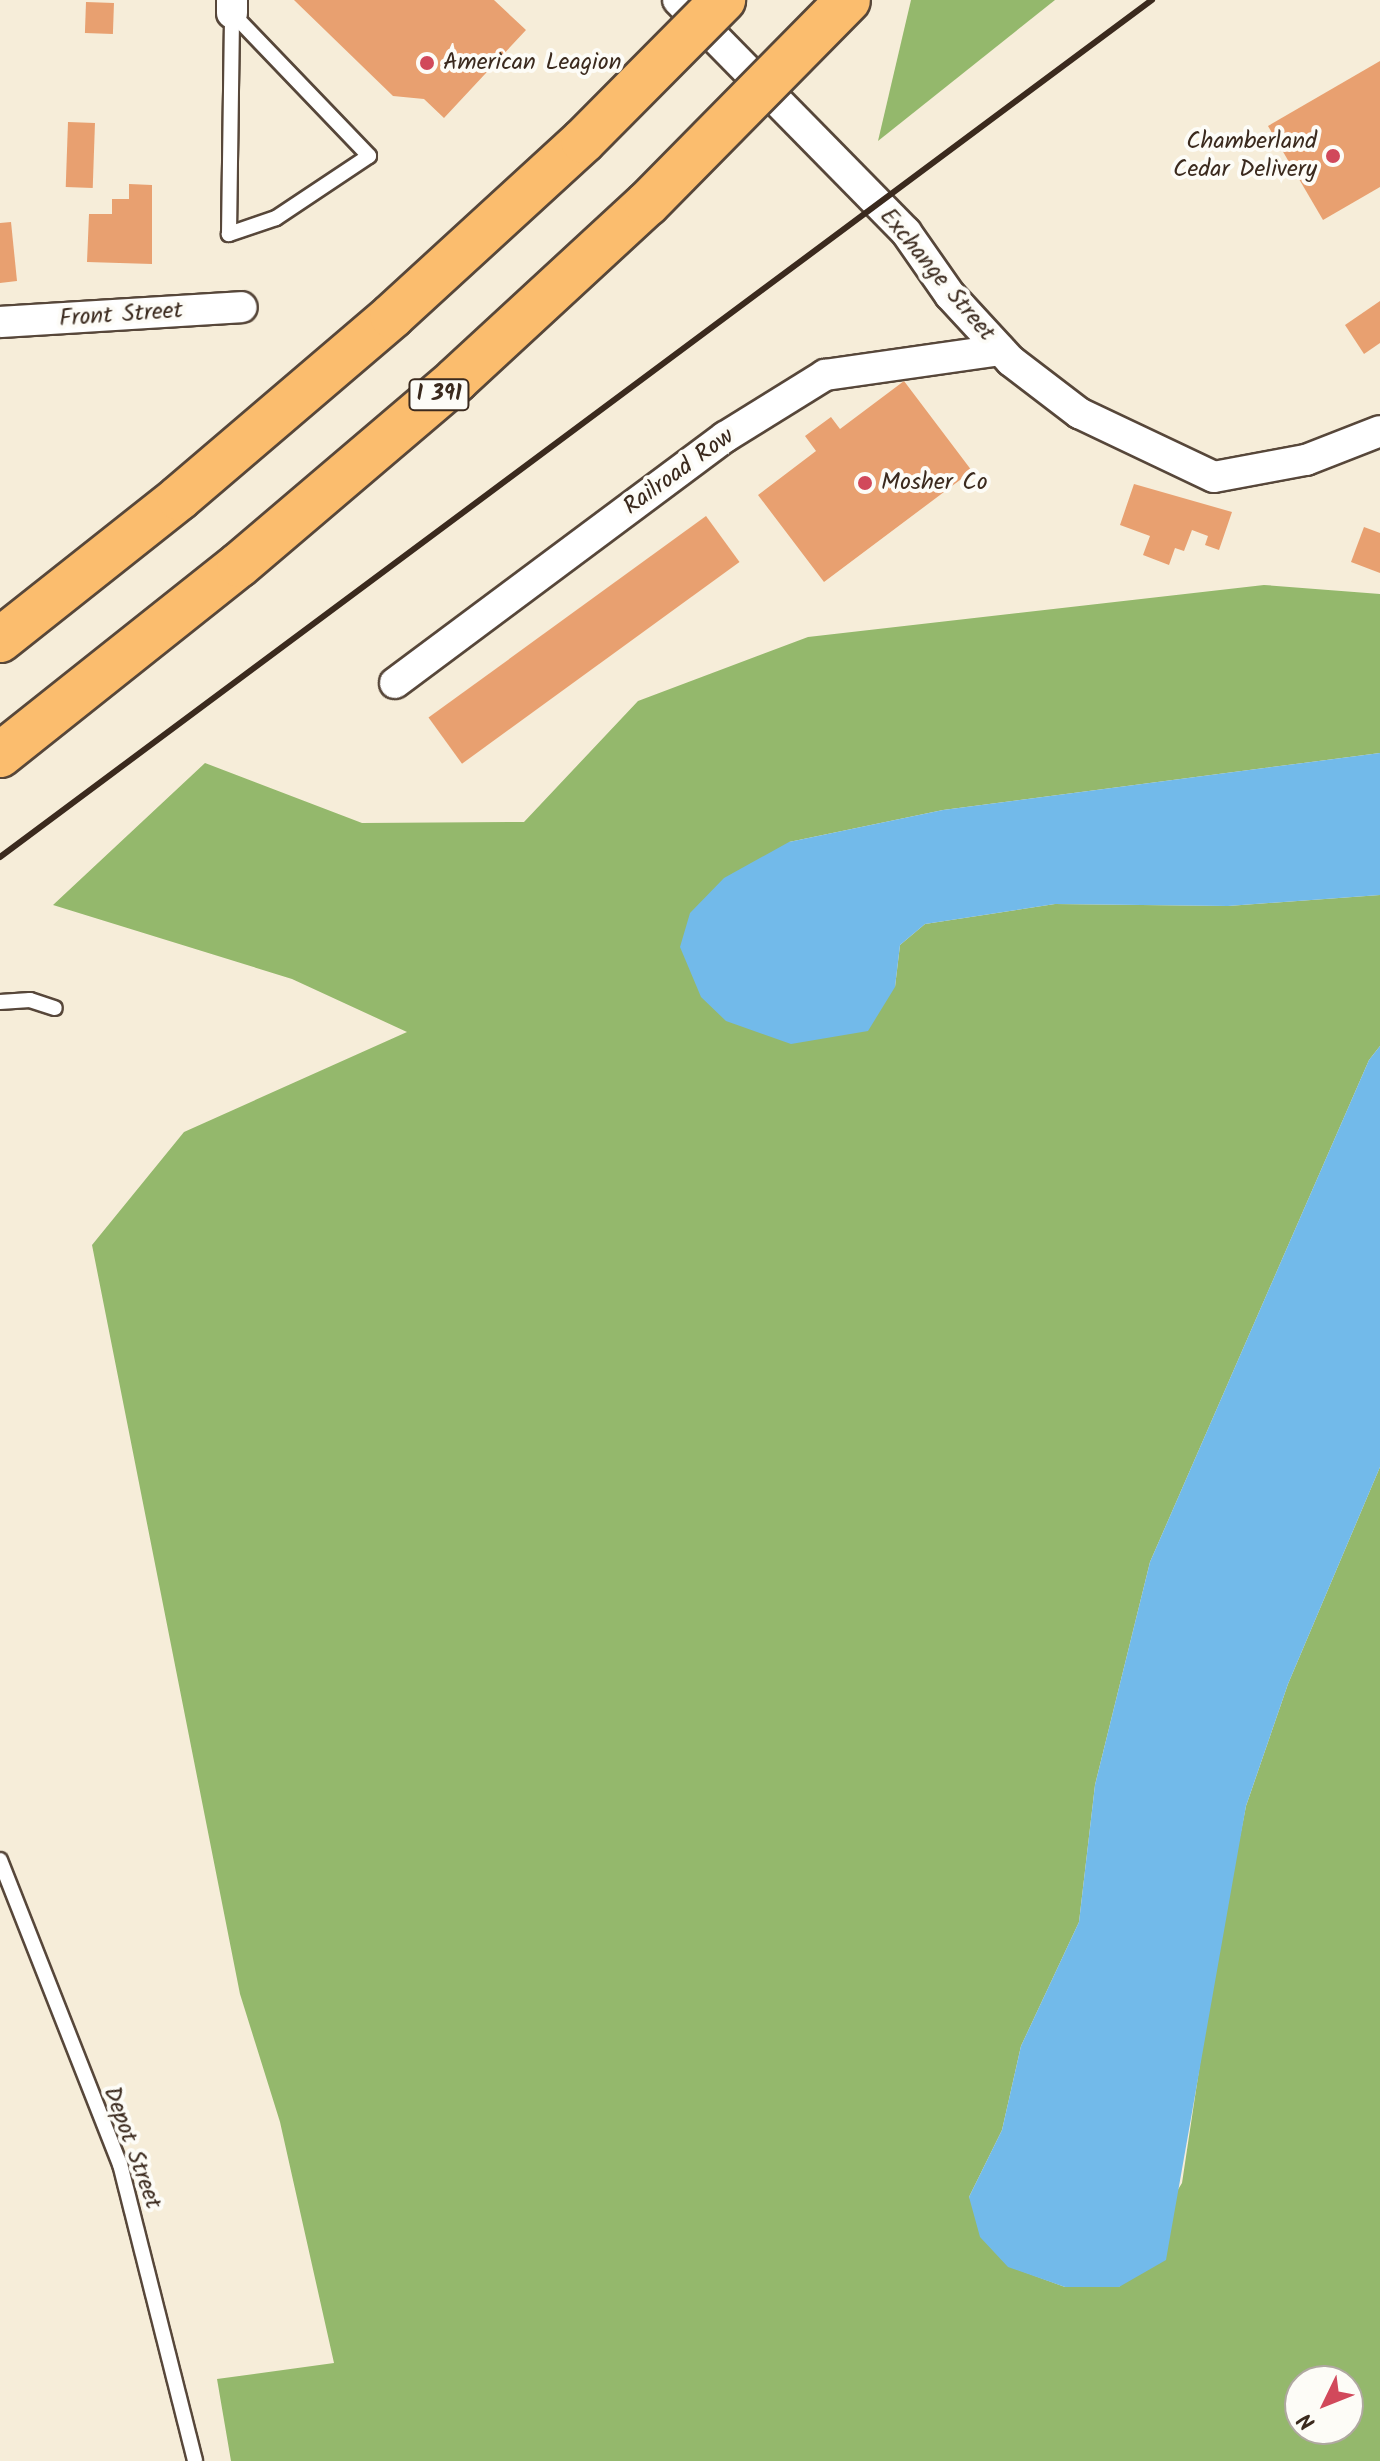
<!DOCTYPE html>
<style>
body{margin:0}
#map{position:relative;width:1380px;height:2461px;overflow:hidden;background:#f6edd9;font-family:Kalam,sans-serif}
div>[style]{position:absolute}
.forest>*{inset:0;background:#94b86c}
.water>*{inset:0;background:#72baea}
.building>*{inset:0;background:#e8a070;transform-origin:0 0}
.roads{filter:drop-shadow(2px 0 #57473a) drop-shadow(-2px 0 #57473a) drop-shadow(0 2px #57473a) drop-shadow(0 -2px #57473a)}
.service>*{height:14px;margin:-7px;padding:0 7px;transform-origin:7px;border-radius:7px;background:#fff}
.minor>*{height:30px;margin:-15px;padding:0 15px;transform-origin:15px;border-radius:15px;background:#fff}
.rail>*{height:6px;margin:-3px;padding:0 3px;transform-origin:3px;border-radius:3px;background:#3b2a1e}
.bridges{filter:drop-shadow(2px 0 #57473a) drop-shadow(-2px 0 #57473a) drop-shadow(0 2px #57473a) drop-shadow(0 -2px #57473a)}
.motorway-bridge>*{height:44px;margin:-22px;padding:0 22px;transform-origin:22px;border-radius:22px;background:#fbbd6e}
.dots>*{width:22px;height:22px;translate:-50% -50%;box-sizing:border-box;border:4px solid #fdfcf7;border-radius:50%}
span{translate:-50% -50%;white-space:nowrap;text-align:center;line-height:1.15;-webkit-text-stroke:8px #fdfcf7;paint-order:stroke}
.shield-label span{padding:2px 6px;background:#fdfcf7;border:2px solid;border-radius:6px;-webkit-text-stroke-width:0}
.shield-label{font-size:22px;color:#3b2a1e;font-weight:700}
.poi-label{font-size:24px;color:#3b2a1e}
.left{translate:0 -50%;text-align:left}
.right{translate:-100% -50%;text-align:right}
.street-label{font-size:24px;color:#3b2a1e}
.north{position:absolute;left:1284px;top:2365px;width:80px;height:80px;box-sizing:border-box;background:#fdfcf7;border:2px solid #afa8a0;border-radius:50%;rotate:227deg;font-size:22px;font-weight:700;line-height:32px;text-align:center;color:#3b2a1e}
.north::after{content:'';display:block;margin:auto;width:28px;height:36px;background:#d1495b;clip-path:polygon(50% 0,100% 100%,50% 72%,0 100%)}
</style>
<div id="map">
<div class="forest">
<i style="clip-path:polygon(911px 0,1055px 0,878px 141px)"></i>
<i style="clip-path:polygon(evenodd,1264px 585px,1380px 594px,1380px 753px,943px 810px,789px 842px,895px 987px,900px 945px,925px 924px,1055px 904px,1228px 906px,1380px 895px,1380px 1046px,1369px 1060px,1150px 1562px,1095px 1785px,1079px 1922px,1021px 2046px,1002px 2130px,969px 2197px,1008px 2266px,1065px 2287px,1119px 2287px,1182px 2183px,1215px 1964px,1246px 1806px,1288px 1684px,1380px 1467px,1380px 2461px,231px 2461px,217px 2379px,334px 2363px,280px 2122px,240px 1994px,92px 1245px,184px 1132px,407px 1032px,292px 979px,53px 905px,205px 763px,362px 823px,524px 822px,638px 701px,808px 637px,1264px 585px,1300px 2381px,1348px 2381px,1348px 2429px,1300px 2429px,1300px 2381px)"></i>
</div>
<div class="water">
<i style="clip-path:polygon(1380px 753px,1380px 895px,1228px 906px,1055px 904px,925px 924px,900px 945px,895px 987px,868px 1031px,791px 1044px,726px 1021px,701px 997px,680px 947px,690px 913px,724px 878px,789px 842px,943px 810px)"></i>
<i style="clip-path:polygon(1380px 1046px,1380px 1467px,1288px 1684px,1246px 1806px,1166px 2260px,1119px 2287px,1065px 2287px,1008px 2267px,980px 2237px,969px 2197px,1002px 2130px,1021px 2046px,1079px 1922px,1095px 1785px,1150px 1562px,1369px 1060px)"></i>
</div>
<div class="building">
<i style="clip-path:polygon(294px 0,494px 0,526px 30px,444px 118px,424px 99px,393px 96px)"></i>
<i style="left:86px;top:2px;width:28px;height:31px;rotate:2deg"></i>
<i style="clip-path:polygon(1380px 61px,1380px 187px,1323px 220px,1268px 126px)"></i>
<i style="left:68px;top:122px;width:27px;height:65px;rotate:2deg"></i>
<i style="clip-path:polygon(129px 184px,152px 185px,152px 264px,87px 262px,89px 214px,112px 214px,112px 199px,129px 199px)"></i>
<i style="clip-path:polygon(11px 222px,17px 281px,0 283px,0 223px)"></i>
<i style="clip-path:polygon(1380px 301px,1380px 343px,1364px 354px,1345px 325px)"></i>
<i style="clip-path:polygon(904px 381px,972px 471px,824px 582px,758px 495px,816px 451px,805px 436px,831px 417px,840px 429px)"></i>
<i style="clip-path:polygon(1134px 484px,1232px 512px,1219px 550px,1205px 545px,1208px 536px,1192px 530px,1184px 551px,1175px 548px,1169px 565px,1143px 555px,1150px 536px,1120px 525px)"></i>
<i style="left:706px;top:516px;width:57px;height:343px;rotate:54deg"></i>
<i style="clip-path:polygon(1364px 527px,1380px 533px,1380px 573px,1351px 562px)"></i>
</div>
<div class="roads">
<div class="service">
<i style="left:232px;top:13px;width:198px;rotate:46.2deg"></i>
<i style="left:369px;top:156px;width:112px;rotate:146.3deg"></i>
<i style="left:276px;top:218px;width:50px;rotate:161.2deg"></i>
<i style="left:229px;top:234px;width:221px;rotate:-89.2deg"></i>
<i style="left:0;top:1002px;width:30px;rotate:-4deg"></i>
<i style="left:30px;top:1000px;width:26px;rotate:18deg"></i>
<i style="left:0;top:1860px;width:327px;rotate:68.5deg"></i>
<i style="left:120px;top:2164px;width:306px;rotate:75.8deg"></i>
</div>
<div class="minor">
<i style="left:232px;top:0;width:13px;rotate:90deg"></i>
<i style="left:678px;top:0;width:325px;rotate:45.5deg"></i>
<i style="left:906px;top:232px;width:77px;rotate:55.1deg"></i>
<i style="left:950px;top:295px;width:90px;rotate:47.3deg"></i>
<i style="left:1011px;top:361px;width:86px;rotate:37.4deg"></i>
<i style="left:1079px;top:413px;width:149px;rotate:25.4deg"></i>
<i style="left:1214px;top:477px;width:94px;rotate:-10.5deg"></i>
<i style="left:1306px;top:460px;width:79px;rotate:-21.4deg"></i>
<i style="left:0;top:322px;width:242px;rotate:-3.5deg"></i>
<i style="left:395px;top:683px;width:412px;rotate:-36.7deg"></i>
<i style="left:725px;top:437px;width:118px;rotate:-31.8deg"></i>
<i style="left:825px;top:375px;width:177px;rotate:-8.1deg"></i>
</div>
</div>
<div class="rail">
<i style="left:0;top:857px;width:1436px;rotate:-36.65deg"></i>
</div>
<div class="bridges">
<div class="motorway-bridge">
<i style="left:0;top:640px;width:228px;rotate:-38.4deg"></i>
<i style="left:179px;top:498px;width:280px;rotate:-40.5deg"></i>
<i style="left:392px;top:316px;width:259px;rotate:-42.5deg"></i>
<i style="left:583px;top:141px;width:199px;rotate:-45.2deg"></i>
<i style="left:0;top:755px;width:305px;rotate:-38.5deg"></i>
<i style="left:239px;top:565px;width:285px;rotate:-40.4deg"></i>
<i style="left:456px;top:380px;width:260px;rotate:-42.7deg"></i>
<i style="left:647px;top:204px;width:286px;rotate:-45.4deg"></i>
</div>
</div>
<div class="dots">
<i style="left:427px;top:63px;background:#d1495b"></i>
<i style="left:1333px;top:156px;background:#d1495b"></i>
<i style="left:865px;top:483px;background:#d1495b"></i>
</div>
<div class="shield-label">
<span style="left:439px;top:395px">I 391</span>
</div>
<div class="poi-label">
<span class="left" style="left:443px;top:63px">American Leagion</span>
<span class="right" style="left:1317px;top:156px">Chamberland<br>Cedar Delivery</span>
<span class="left" style="left:881px;top:483px">Mosher Co</span>
</div>
<div class="street-label">
<span style="left:937px;top:275px;rotate:50deg">Exchange Street</span>
<span style="left:121px;top:315px;rotate:-4deg">Front Street</span>
<span style="left:679px;top:472px;rotate:-36deg">Railroad Row</span>
<span style="left:132px;top:2148px;rotate:70deg">Depot Street</span>
</div>
<div class="north">N</div>
</div>
